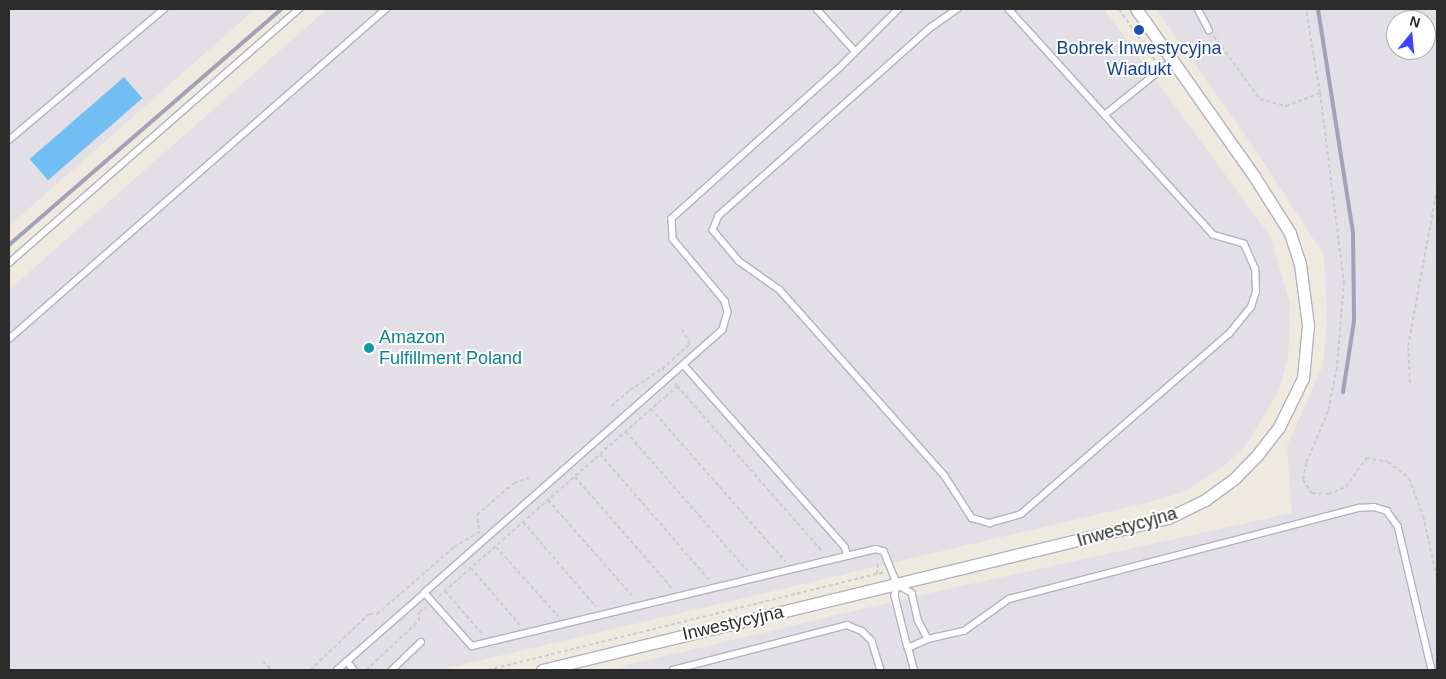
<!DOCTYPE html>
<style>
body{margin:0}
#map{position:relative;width:1446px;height:679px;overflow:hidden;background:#eeeadf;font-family:Helvetica,sans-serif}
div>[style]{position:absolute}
.industrial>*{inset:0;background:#e2dfe7}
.water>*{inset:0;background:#70bef2;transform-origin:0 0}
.path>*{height:2px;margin-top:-1px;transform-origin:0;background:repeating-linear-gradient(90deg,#ccc 0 4px,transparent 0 6.5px)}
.roads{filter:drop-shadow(1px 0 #b2b3c0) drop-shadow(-1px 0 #b2b3c0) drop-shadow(0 1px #b2b3c0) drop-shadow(0 -1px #b2b3c0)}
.lane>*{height:5.5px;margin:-2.75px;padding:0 2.75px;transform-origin:2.75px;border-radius:2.75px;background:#fff}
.street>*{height:11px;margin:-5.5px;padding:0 5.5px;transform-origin:5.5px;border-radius:5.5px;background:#fff}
.rail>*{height:4px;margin:-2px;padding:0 2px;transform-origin:2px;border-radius:2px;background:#a1a1b7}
.dots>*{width:14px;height:14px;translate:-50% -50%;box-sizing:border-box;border:2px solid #fff;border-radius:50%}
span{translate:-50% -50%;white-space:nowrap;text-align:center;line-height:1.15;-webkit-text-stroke:4px #fff;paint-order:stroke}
.transit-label{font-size:18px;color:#164399}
.culture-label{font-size:18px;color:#0d838f}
.left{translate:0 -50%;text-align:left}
.street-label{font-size:18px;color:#2c2c2c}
.frame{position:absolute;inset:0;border:10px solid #2c2c2c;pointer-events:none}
.north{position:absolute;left:1386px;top:10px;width:50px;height:50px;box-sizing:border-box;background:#fff;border:1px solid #ababab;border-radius:50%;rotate:17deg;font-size:14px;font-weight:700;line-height:20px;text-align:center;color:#2c2c2c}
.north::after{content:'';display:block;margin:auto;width:18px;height:22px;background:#3b45ff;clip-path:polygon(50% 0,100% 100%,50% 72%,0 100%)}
</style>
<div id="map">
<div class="industrial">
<i style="clip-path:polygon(9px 9px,255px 9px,9px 226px)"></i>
<i style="clip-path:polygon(327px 9px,1104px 9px,1270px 236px,1290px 303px,1288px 358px,1279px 390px,1247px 444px,1223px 467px,1185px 491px,1158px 500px,439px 670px,9px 670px,9px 290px)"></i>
<i style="clip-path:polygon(evenodd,1156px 9px,1437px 9px,1437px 670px,607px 670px,921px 595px,1292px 513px,1287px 446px,1323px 365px,1327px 319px,1324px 255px,1250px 142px,1156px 9px,1396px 20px,1426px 20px,1426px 50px,1396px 50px,1396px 20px)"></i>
</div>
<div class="water">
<i style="left:124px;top:77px;width:28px;height:125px;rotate:49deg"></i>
</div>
<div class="path">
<i style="left:1119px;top:9px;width:65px;rotate:55.1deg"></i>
<i style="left:1214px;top:36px;width:78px;rotate:53.9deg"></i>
<i style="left:1260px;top:99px;width:27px;rotate:15deg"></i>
<i style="left:1286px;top:106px;width:36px;rotate:-21deg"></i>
<i style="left:1320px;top:93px;width:85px;rotate:-99.5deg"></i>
<i style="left:1320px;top:93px;width:191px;rotate:82.8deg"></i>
<i style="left:1344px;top:282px;width:86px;rotate:94.7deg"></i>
<i style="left:1337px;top:368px;width:44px;rotate:101.8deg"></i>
<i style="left:1328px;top:411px;width:56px;rotate:112.9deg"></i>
<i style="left:1306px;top:463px;width:17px;rotate:100deg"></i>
<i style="left:1303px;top:480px;width:16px;rotate:55deg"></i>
<i style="left:1312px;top:493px;width:16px;rotate:4deg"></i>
<i style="left:1328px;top:494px;width:19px;rotate:-21deg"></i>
<i style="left:1346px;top:487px;width:35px;rotate:-55deg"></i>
<i style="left:1366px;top:458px;width:22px;rotate:10deg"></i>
<i style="left:1388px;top:462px;width:26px;rotate:37deg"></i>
<i style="left:1409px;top:478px;width:40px;rotate:69.8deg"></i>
<i style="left:1423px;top:516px;width:64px;rotate:77.3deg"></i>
<i style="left:664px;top:370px;width:2px;rotate:-153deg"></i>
<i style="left:662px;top:369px;width:38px;rotate:-42deg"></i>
<i style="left:690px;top:344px;width:17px;rotate:-118deg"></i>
<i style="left:1410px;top:383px;width:37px;rotate:-93deg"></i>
<i style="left:1408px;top:346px;width:159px;rotate:-79.5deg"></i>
<i style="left:677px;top:386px;width:221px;rotate:48.7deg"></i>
<i style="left:611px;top:406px;width:25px;rotate:-40deg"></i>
<i style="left:630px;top:390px;width:37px;rotate:-34deg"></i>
<i style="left:651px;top:409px;width:203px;rotate:48.6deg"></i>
<i style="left:626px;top:432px;width:184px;rotate:48.8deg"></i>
<i style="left:600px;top:454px;width:167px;rotate:49.1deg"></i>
<i style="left:575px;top:477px;width:147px;rotate:48.9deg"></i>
<i style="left:548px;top:500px;width:130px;rotate:48.7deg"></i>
<i style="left:523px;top:522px;width:112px;rotate:49.3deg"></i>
<i style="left:479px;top:529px;width:14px;rotate:-98deg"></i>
<i style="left:477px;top:515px;width:49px;rotate:-40.9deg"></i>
<i style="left:514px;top:483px;width:16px;rotate:-18deg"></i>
<i style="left:496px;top:547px;width:93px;rotate:48.1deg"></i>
<i style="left:471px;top:568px;width:75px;rotate:49.3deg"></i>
<i style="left:877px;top:574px;width:12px;rotate:-85deg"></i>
<i style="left:445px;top:591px;width:58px;rotate:49.2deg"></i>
<i style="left:439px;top:596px;width:301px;rotate:-41.4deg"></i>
<i style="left:665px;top:397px;width:16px;rotate:-43deg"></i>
<i style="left:677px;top:386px;width:4px;rotate:-124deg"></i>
<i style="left:263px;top:661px;width:12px;rotate:48deg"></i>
<i style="left:310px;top:670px;width:81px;rotate:-43.5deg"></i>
<i style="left:369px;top:614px;width:8px"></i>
<i style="left:377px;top:614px;width:102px;rotate:-41deg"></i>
<i style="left:454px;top:547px;width:31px;rotate:-31deg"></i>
<i style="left:366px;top:670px;width:72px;rotate:-42.8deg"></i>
<i style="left:419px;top:621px;width:9px;rotate:-90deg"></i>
<i style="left:419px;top:612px;width:9px;rotate:-36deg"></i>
<i style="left:488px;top:670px;width:407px;rotate:-13.9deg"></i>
</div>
<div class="roads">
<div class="lane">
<i style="left:817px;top:9px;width:57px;rotate:47.9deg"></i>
<i style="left:899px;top:9px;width:83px;rotate:135deg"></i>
<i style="left:840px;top:68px;width:226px;rotate:138.1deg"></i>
<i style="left:672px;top:219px;width:20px;rotate:87deg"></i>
<i style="left:673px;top:239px;width:81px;rotate:50deg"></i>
<i style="left:725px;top:301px;width:11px;rotate:75deg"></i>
<i style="left:728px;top:312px;width:19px;rotate:106deg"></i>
<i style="left:723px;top:330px;width:397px;rotate:138.6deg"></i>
<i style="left:425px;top:593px;width:71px;rotate:48.4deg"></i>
<i style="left:472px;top:646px;width:415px;rotate:-13.5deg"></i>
<i style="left:875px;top:549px;width:9px;rotate:13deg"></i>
<i style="left:884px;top:551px;width:35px;rotate:68deg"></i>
<i style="left:897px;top:584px;width:12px;rotate:99deg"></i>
<i style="left:895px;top:596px;width:54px;rotate:76deg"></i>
<i style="left:958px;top:9px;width:32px;rotate:145deg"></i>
<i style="left:932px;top:27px;width:285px;rotate:138.4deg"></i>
<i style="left:719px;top:216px;width:15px;rotate:113deg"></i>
<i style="left:713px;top:230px;width:40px;rotate:50deg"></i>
<i style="left:739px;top:261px;width:50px;rotate:35.3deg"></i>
<i style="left:780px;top:290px;width:249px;rotate:48.4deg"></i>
<i style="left:945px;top:476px;width:50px;rotate:57.3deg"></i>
<i style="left:972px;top:518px;width:19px;rotate:16deg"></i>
<i style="left:990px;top:523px;width:32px;rotate:-16deg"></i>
<i style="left:1021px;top:514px;width:275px;rotate:-40.9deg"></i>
<i style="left:1229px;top:334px;width:35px;rotate:-51deg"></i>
<i style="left:1251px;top:307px;width:16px;rotate:-72deg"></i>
<i style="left:1256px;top:292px;width:23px;rotate:-92deg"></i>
<i style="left:1255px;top:269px;width:27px;rotate:-114deg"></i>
<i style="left:1244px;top:244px;width:32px;rotate:-164deg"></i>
<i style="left:1213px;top:235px;width:305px;rotate:-132.2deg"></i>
<i style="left:1198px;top:9px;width:24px;rotate:62deg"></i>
<i style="left:1106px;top:114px;width:86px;rotate:-38.9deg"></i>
<i style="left:9px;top:140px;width:203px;rotate:-40.2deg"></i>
<i style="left:9px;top:263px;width:386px;rotate:-41.2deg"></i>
<i style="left:9px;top:339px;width:501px;rotate:-41.2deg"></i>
<i style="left:684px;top:365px;width:243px;rotate:48.5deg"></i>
<i style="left:845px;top:547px;width:9px;rotate:72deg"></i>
<i style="left:898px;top:585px;width:16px;rotate:30deg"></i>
<i style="left:912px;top:593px;width:28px;rotate:77deg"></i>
<i style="left:918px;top:620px;width:21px;rotate:62deg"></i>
<i style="left:347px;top:661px;width:11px;rotate:52deg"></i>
<i style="left:337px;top:670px;width:117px;rotate:-41.2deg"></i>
<i style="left:392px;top:670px;width:40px;rotate:-44deg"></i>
<i style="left:673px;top:670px;width:180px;rotate:-14.5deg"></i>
<i style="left:847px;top:625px;width:16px;rotate:22deg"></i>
<i style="left:862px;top:631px;width:14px;rotate:45deg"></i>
<i style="left:872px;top:641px;width:30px;rotate:73deg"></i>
<i style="left:914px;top:670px;width:23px;rotate:-105deg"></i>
<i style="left:908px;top:648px;width:22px;rotate:-24deg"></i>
<i style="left:928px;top:639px;width:37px;rotate:-13deg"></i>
<i style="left:964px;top:631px;width:55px;rotate:-35.4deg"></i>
<i style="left:1009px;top:599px;width:362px;rotate:-14.6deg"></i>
<i style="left:1359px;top:508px;width:15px;rotate:-4deg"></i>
<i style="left:1374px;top:507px;width:14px;rotate:17deg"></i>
<i style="left:1387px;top:511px;width:19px;rotate:54deg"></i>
<i style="left:1398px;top:526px;width:148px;rotate:76.7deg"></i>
</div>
<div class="street">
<i style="left:542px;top:670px;width:644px;rotate:-13.65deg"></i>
<i style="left:1168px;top:518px;width:41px;rotate:-25.9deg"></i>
<i style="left:1205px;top:500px;width:36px;rotate:-36deg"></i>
<i style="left:1234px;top:479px;width:35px;rotate:-46deg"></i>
<i style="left:1258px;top:454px;width:34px;rotate:-52deg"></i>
<i style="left:1279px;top:427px;width:55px;rotate:-63.9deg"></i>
<i style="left:1303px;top:378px;width:53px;rotate:-84.6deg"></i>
<i style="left:1308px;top:325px;width:62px;rotate:-97.5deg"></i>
<i style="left:1300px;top:264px;width:33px;rotate:-108deg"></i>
<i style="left:1290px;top:233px;width:67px;rotate:-122.3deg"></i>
<i style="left:1254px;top:176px;width:204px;rotate:-125.2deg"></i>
</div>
</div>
<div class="rail">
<i style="left:1318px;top:9px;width:227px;rotate:81.1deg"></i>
<i style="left:1353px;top:233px;width:88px;rotate:89.3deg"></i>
<i style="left:1354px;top:321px;width:72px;rotate:98.8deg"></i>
<i style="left:9px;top:245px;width:360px;rotate:-40.9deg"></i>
</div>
<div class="dots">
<i style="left:1139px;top:30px;background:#1a4fb4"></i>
<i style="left:369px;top:348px;background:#0f9aa8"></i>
</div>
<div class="transit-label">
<span style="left:1139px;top:59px">Bobrek Inwestycyjna<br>Wiadukt</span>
</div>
<div class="culture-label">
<span class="left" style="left:379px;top:348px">Amazon<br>Fulfillment Poland</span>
</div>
<div class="street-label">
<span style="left:1127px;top:527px;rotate:-16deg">Inwestycyjna</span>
<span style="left:733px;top:623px;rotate:-13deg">Inwestycyjna</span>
</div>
<div class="frame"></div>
<div class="north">N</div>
</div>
